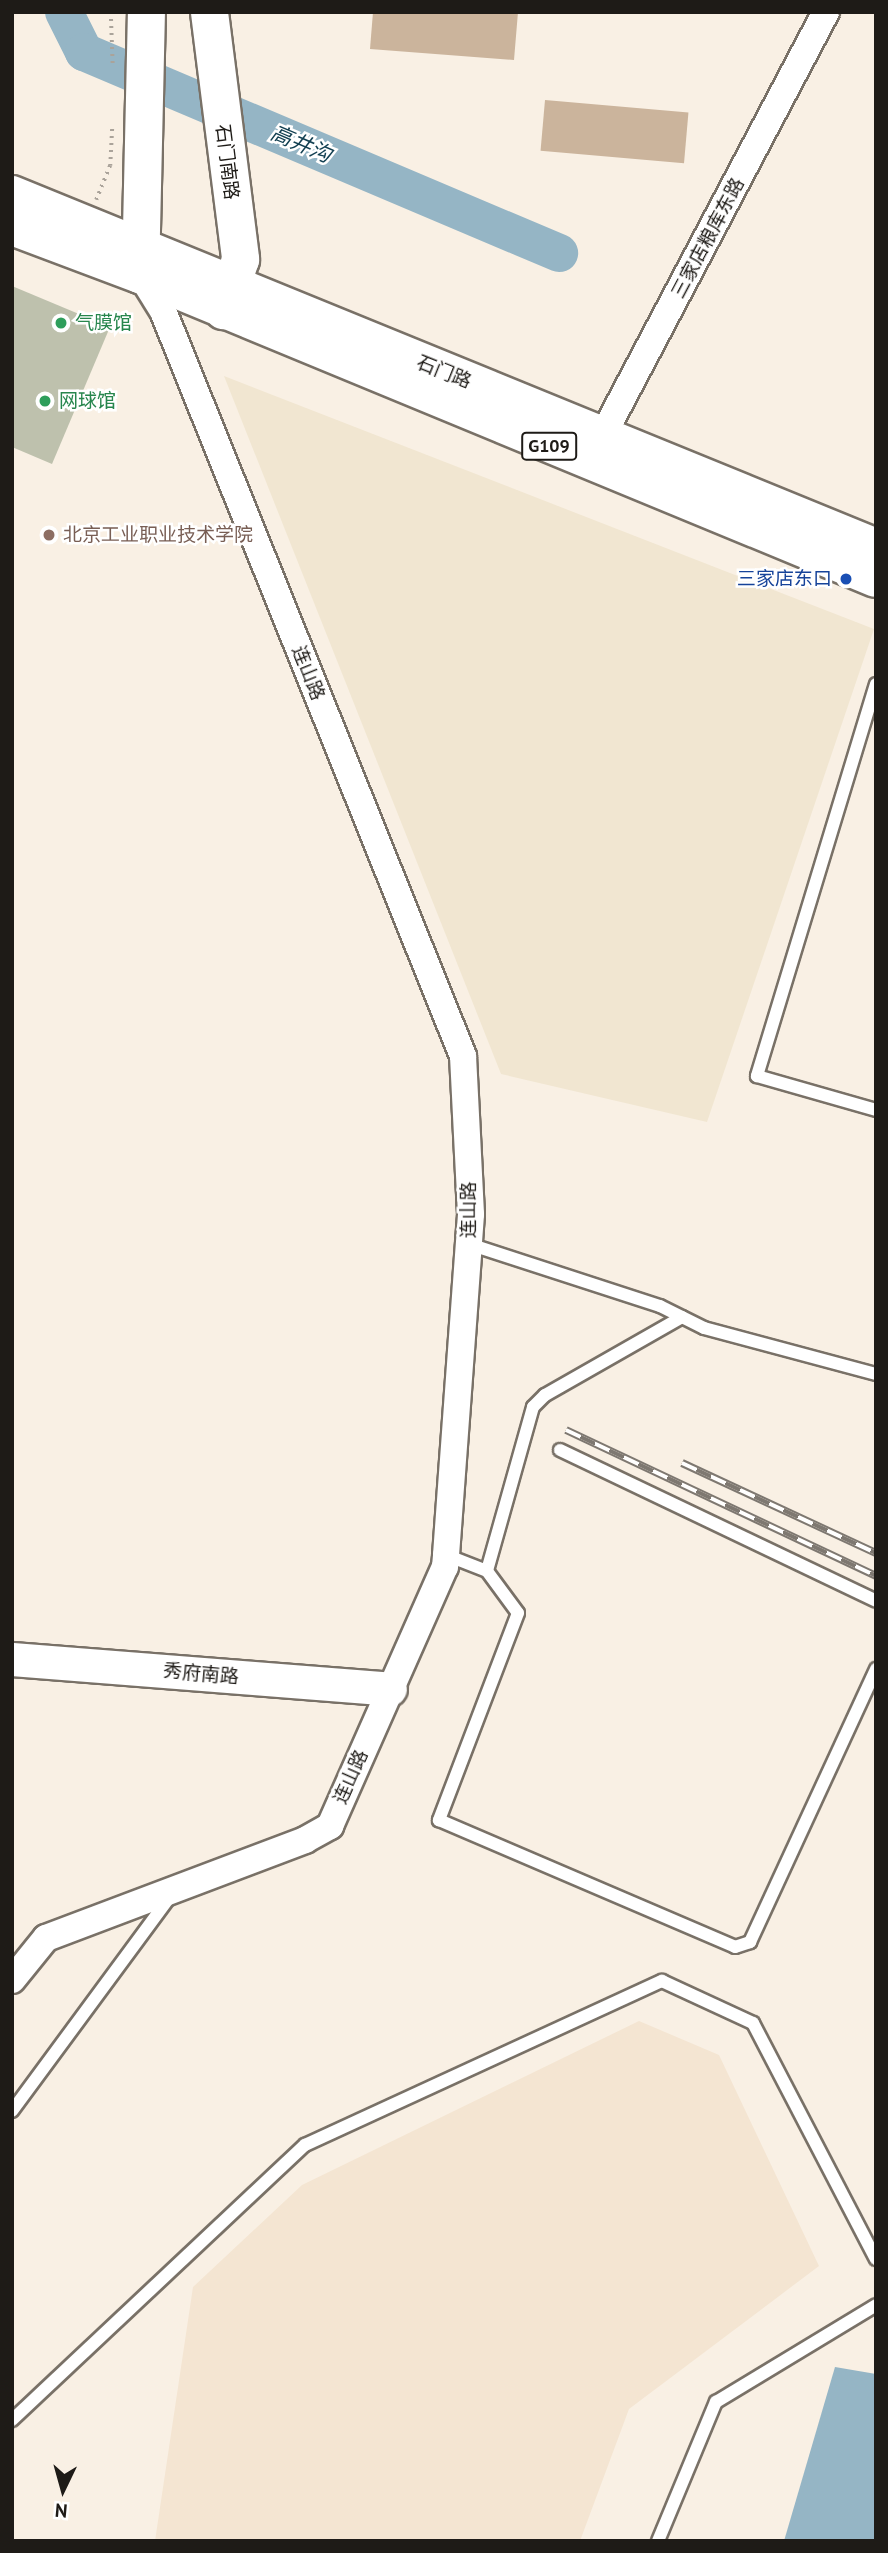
<!DOCTYPE html>
<meta charset="utf-8">
<style>
body{margin:0}
#map{position:relative;width:888px;height:2553px;overflow:hidden;background:#f9f0e4;font-family:"PT Sans","Noto Sans SC",sans-serif}
div>[style]{position:absolute}
.commercial>*{inset:0;background:#f1e6d1}
.industrial>*{inset:0;background:#f4e5d2}
.green>*{inset:0;background:#bec1ad}
.water>*{inset:0;background:#95b5c5}
.river>*{height:38px;margin:-19px;padding:0 19px;transform-origin:19px;border-radius:19px;background:#95b5c5}
.building>*{inset:0;background:#cbb49c;transform-origin:0 0}
.path>*{height:3.5px;margin-top:-1.75px;transform-origin:0;background:repeating-linear-gradient(90deg,#aaa39a 0 2px,transparent 0 7px)}
.roads{filter:drop-shadow(2px 0 #797167) drop-shadow(-2px 0 #797167) drop-shadow(0 2px #797167) drop-shadow(0 -2px #797167)}
.service>*{height:12px;margin:-6px;padding:0 6px;transform-origin:6px;border-radius:6px;background:#fff}
.minor>*{height:26px;margin:-13px;padding:0 13px;transform-origin:13px;border-radius:13px;background:#fff}
.tertiary>*{height:33px;margin:-16.5px;padding:0 16.5px;transform-origin:16.5px;border-radius:16.5px;background:#fff}
.secondary>*{height:37px;margin:-18.5px;padding:0 18.5px;transform-origin:18.5px;border-radius:18.5px;background:#fff}
.trunk>*{height:38px;margin:-19px;padding:0 19px;transform-origin:19px;border-radius:19px;background:#fff}
.rail>*{height:8px;margin-top:-4px;transform-origin:0;background:repeating-linear-gradient(90deg,#fff 0 16px,#7e7871 0 32px);box-sizing:border-box;border-block:2px solid #7e7871}
.dots>*{width:19px;height:19px;translate:-50% -50%;box-sizing:border-box;border:4px solid #fff;border-radius:50%}
span{translate:-50% -50%;white-space:nowrap;text-align:center;line-height:1.15;-webkit-text-stroke:5px #fff;paint-order:stroke}
.shield-label span{padding:2px 5px;background:#fff;border:2px solid;border-radius:5px;-webkit-text-stroke-width:0}
.shield-label{font-size:18px;color:#1e1b17;font-weight:700}
.street-label{font-size:19px;color:#1e1b17}
.leisure-label{font-size:19px;color:#27864d}
.left{translate:0 -50%;text-align:left}
.education-label{font-size:19px;color:#785e54}
.transit-label{font-size:19px;color:#164399}
.right{translate:-100% -50%;text-align:right}
.water-label{font-size:21px;color:#134052;font-style:italic}
.frame{position:absolute;inset:0;border:14px solid #1e1b17;pointer-events:none}
.north{position:absolute;left:28px;top:2455px;width:70px;height:70px;-webkit-text-stroke:5px #fff;paint-order:stroke;rotate:185deg;font-size:19px;font-weight:700;line-height:28px;text-align:center;color:#1e1b17}
.north::after{content:'';display:block;margin:auto;width:24px;height:32px;background:#1e1b17;clip-path:polygon(50% 0,100% 100%,50% 72%,0 100%)}
</style>
<div id="map">
<div class="commercial">
<i style="clip-path:polygon(224px 376px,874px 629px,707px 1122px,501px 1074px)"></i>
</div>
<div class="industrial">
<i style="clip-path:polygon(639px 2021px,719px 2055px,819px 2266px,629px 2409px,580px 2541px,155px 2541px,193px 2287px,302px 2185px)"></i>
</div>
<div class="green">
<i style="clip-path:polygon(12px 286px,110px 327px,52px 464px,12px 447px)"></i>
</div>
<div class="water">
<i style="clip-path:polygon(835px 2367px,876px 2374px,876px 2541px,784px 2541px)"></i>
</div>
<div class="river">
<i style="left:64px;top:12px;width:45px;rotate:63.4deg"></i>
<i style="left:84px;top:52px;width:516px;rotate:22.94deg"></i>
</div>
<div class="building">
<i style="clip-path:polygon(373px 12px,518px 12px,514px 60px,370px 49px)"></i>
<i style="left:545px;top:100px;width:144px;height:51px;rotate:5deg"></i>
</div>
<div class="path">
<i style="left:111px;top:12px;width:54px;rotate:87.9deg"></i>
<i style="left:96px;top:200px;width:37px;rotate:-68deg"></i>
<i style="left:110px;top:166px;width:40px;rotate:-87.1deg"></i>
</div>
<div class="roads">
<div class="service">
<i style="left:876px;top:684px;width:410px;rotate:106.9deg"></i>
<i style="left:757px;top:1076px;width:124px;rotate:15.9deg"></i>
<i style="left:469px;top:1244px;width:201px;rotate:18deg"></i>
<i style="left:660px;top:1306px;width:49px;rotate:26.6deg"></i>
<i style="left:704px;top:1328px;width:178px;rotate:15deg"></i>
<i style="left:682px;top:1317px;width:158px;rotate:150.3deg"></i>
<i style="left:545px;top:1395px;width:17px;rotate:135deg"></i>
<i style="left:533px;top:1407px;width:170px;rotate:105.7deg"></i>
<i style="left:487px;top:1571px;width:52px;rotate:53.6deg"></i>
<i style="left:518px;top:1613px;width:222px;rotate:110.9deg"></i>
<i style="left:439px;top:1820px;width:322px;rotate:23.2deg"></i>
<i style="left:735px;top:1947px;width:16px;rotate:-18deg"></i>
<i style="left:750px;top:1942px;width:301px;rotate:-65.2deg"></i>
<i style="left:560px;top:1450px;width:350px;rotate:25.5deg"></i>
<i style="left:446px;top:1555px;width:44px;rotate:21.3deg"></i>
<i style="left:12px;top:2111px;width:268px;rotate:-53.6deg"></i>
<i style="left:12px;top:2420px;width:402px;rotate:-43.2deg"></i>
<i style="left:305px;top:2145px;width:393px;rotate:-24.7deg"></i>
<i style="left:662px;top:1981px;width:100px;rotate:24.8deg"></i>
<i style="left:753px;top:2023px;width:266px;rotate:62.5deg"></i>
<i style="left:658px;top:2541px;width:151px;rotate:-67.4deg"></i>
<i style="left:716px;top:2402px;width:187px;rotate:-31.2deg"></i>
</div>
<div class="minor">
<i style="left:595px;top:450px;width:495px;rotate:-62.2deg"></i>
<i style="left:12px;top:1980px;width:54px;rotate:-51deg"></i>
<i style="left:46px;top:1938px;width:277px;rotate:-20.7deg"></i>
<i style="left:305px;top:1840px;width:29px;rotate:-29deg"></i>
<i style="left:330px;top:1826px;width:283px;rotate:-66.1deg"></i>
<i style="left:445px;top:1567px;width:12px;rotate:-85deg"></i>
<i style="left:446px;top:1555px;width:342px;rotate:-85.8deg"></i>
<i style="left:471px;top:1214px;width:158px;rotate:-92.9deg"></i>
<i style="left:463px;top:1056px;width:803px;rotate:-111.93deg"></i>
<i style="left:163px;top:311px;width:44px;rotate:-121.9deg"></i>
</div>
<div class="tertiary">
<i style="left:12px;top:1659px;width:379px;rotate:4.5deg"></i>
</div>
<div class="secondary">
<i style="left:209px;top:12px;width:249px;rotate:82.8deg"></i>
<i style="left:240px;top:259px;width:54px;rotate:108.4deg"></i>
<i style="left:140px;top:274px;width:262px;rotate:-88.7deg"></i>
</div>
<div class="trunk">
<i style="left:12px;top:195px;width:933px;rotate:22.22deg"></i>
<i style="left:12px;top:226px;width:137px;rotate:20.6deg"></i>
<i style="left:140px;top:274px;width:796px;rotate:22.44deg"></i>
</div>
</div>
<div class="rail">
<i style="left:566px;top:1430px;width:343px;rotate:25.2deg"></i>
<i style="left:682px;top:1463px;width:214px;rotate:24.9deg"></i>
</div>
<div class="dots">
<i style="left:61px;top:323px;background:#2e9e5b"></i>
<i style="left:45px;top:401px;background:#2e9e5b"></i>
<i style="left:49px;top:535px;background:#8d6e63"></i>
<i style="left:846px;top:579px;background:#1a4fb4"></i>
</div>
<div class="shield-label">
<span style="left:549px;top:446px">G109</span>
</div>
<div class="street-label">
<span style="left:227px;top:162px;rotate:83deg">石门南路</span>
<span style="left:708px;top:238px;rotate:-62deg">三家店粮库东路</span>
<span style="left:444px;top:372px;rotate:22deg">石门路</span>
<span style="left:308px;top:673px;rotate:68deg">连山路</span>
<span style="left:469px;top:1210px;rotate:-90deg">连山路</span>
<span style="left:201px;top:1674px;rotate:5deg">秀府南路</span>
<span style="left:351px;top:1777px;rotate:-66deg">连山路</span>
</div>
<div class="leisure-label">
<span class="left" style="left:75px;top:323px">气膜馆</span>
<span class="left" style="left:59px;top:401px">网球馆</span>
</div>
<div class="education-label">
<span class="left" style="left:63px;top:535px">北京工业职业技术学院</span>
</div>
<div class="transit-label">
<span class="right" style="left:832px;top:579px">三家店东口</span>
</div>
<div class="water-label">
<span style="left:301px;top:144px;rotate:23deg">高井沟</span>
</div>
<div class="frame"></div>
<div class="north">N</div>
</div>
